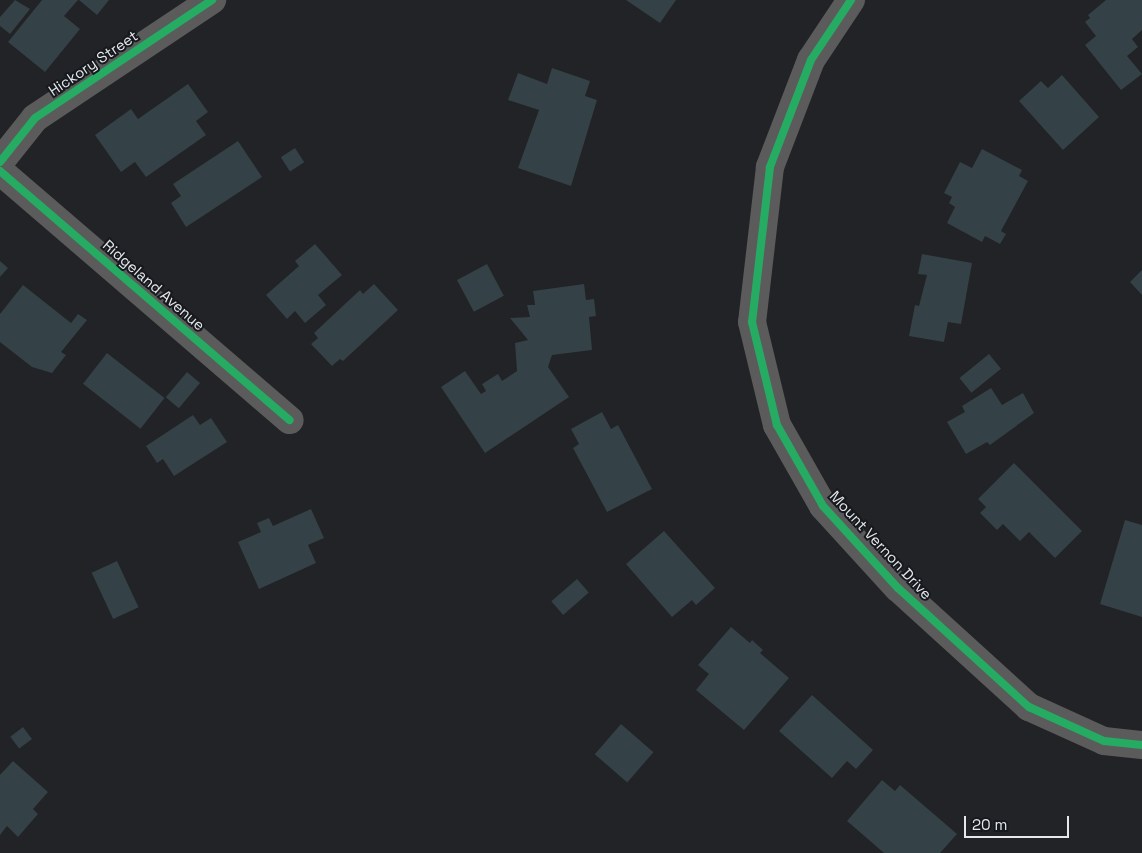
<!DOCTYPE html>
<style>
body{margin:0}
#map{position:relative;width:1142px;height:853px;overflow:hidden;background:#212326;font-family:"Space Grotesk",sans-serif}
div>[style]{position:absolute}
.building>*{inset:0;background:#344146;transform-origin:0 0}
.minor>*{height:28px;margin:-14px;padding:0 14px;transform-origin:14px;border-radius:14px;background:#5b5b5c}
.cycleway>*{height:8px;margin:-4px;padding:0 4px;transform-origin:4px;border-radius:4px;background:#26ab63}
span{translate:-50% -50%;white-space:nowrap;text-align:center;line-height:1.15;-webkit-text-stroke:4px #16191d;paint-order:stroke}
.street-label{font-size:15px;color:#e6e8eb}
.scale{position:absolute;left:964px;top:816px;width:105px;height:22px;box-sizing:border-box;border:2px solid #e6e8eb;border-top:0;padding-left:6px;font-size:15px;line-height:18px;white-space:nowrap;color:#e6e8eb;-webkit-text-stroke:4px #16191d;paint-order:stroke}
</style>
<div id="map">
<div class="building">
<i style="clip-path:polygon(15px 0,30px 9px,10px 34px,0 26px,0 17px)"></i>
<i style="clip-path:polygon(42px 0,78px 0,64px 16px,80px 29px,45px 72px,8px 42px)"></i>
<i style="clip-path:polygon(79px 0,109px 0,97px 15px)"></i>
<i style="clip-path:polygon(626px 0,676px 0,660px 23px)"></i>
<i style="clip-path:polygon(1106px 0,1142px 0,1142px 30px,1132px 39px,1138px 47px,1127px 56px,1142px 74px,1121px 90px,1085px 45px,1096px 36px,1085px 22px,1090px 18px,1088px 15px)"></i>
<i style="clip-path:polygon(552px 68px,590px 81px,585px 96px,597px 100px,571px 186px,518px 168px,539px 110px,508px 100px,518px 73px,547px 84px)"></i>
<i style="clip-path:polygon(1062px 75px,1099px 117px,1063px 150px,1019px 101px,1041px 81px,1048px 88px)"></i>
<i style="clip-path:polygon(188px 84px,208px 112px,196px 121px,206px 135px,146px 177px,135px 162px,121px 172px,95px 135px,131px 109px,138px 119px)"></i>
<i style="clip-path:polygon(238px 141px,262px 177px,186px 227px,171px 203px,181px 196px,173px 184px)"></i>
<i style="left:295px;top:148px;width:17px;height:17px;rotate:57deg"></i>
<i style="clip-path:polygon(982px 149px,1022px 170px,1019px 176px,1028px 181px,1001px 231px,1006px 234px,1000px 244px,985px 236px,982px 242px,947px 223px,955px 207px,949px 203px,952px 197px,944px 193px,960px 162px,972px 168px)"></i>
<i style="clip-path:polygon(315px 244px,342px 275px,318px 295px,326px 305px,305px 323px,295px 311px,287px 319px,266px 295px,299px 266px,295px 261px)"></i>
<i style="clip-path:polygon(922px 254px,972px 263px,961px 324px,948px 322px,944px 342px,909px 336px,915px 305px,919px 306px,927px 275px,918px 274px)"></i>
<i style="clip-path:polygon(0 261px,8px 268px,0 277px)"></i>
<i style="left:487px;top:264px;width:36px;height:34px;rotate:62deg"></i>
<i style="clip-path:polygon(1142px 270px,1142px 295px,1130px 282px)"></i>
<i style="clip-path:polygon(374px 284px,398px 310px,343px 361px,340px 359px,332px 366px,311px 344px,318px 338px,314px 333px,360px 290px,363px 294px)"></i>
<i style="clip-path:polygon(584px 284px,586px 300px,594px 299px,596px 316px,589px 317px,592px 350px,552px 355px,548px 367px,569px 397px,485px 453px,441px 387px,465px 371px,481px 394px,486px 391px,482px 384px,498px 374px,502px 381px,517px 371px,515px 343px,528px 340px,510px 318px,530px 317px,527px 305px,535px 305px,533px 291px)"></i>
<i style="clip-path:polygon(23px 285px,71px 323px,78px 314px,87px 320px,61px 352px,66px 355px,52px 373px,32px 367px,0 342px,0 314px)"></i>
<i style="left:107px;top:353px;width:73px;height:39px;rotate:38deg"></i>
<i style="left:989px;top:354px;width:19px;height:38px;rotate:51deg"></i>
<i style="left:187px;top:372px;width:17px;height:33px;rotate:40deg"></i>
<i style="clip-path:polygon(991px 388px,1002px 405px,1023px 393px,1034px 413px,990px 445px,987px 442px,966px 454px,947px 422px,965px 412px,962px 406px)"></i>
<i style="clip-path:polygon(602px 412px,611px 429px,618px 425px,652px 489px,607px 512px,573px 448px,579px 444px,571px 429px)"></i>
<i style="clip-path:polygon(193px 415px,200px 425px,211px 418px,227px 442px,174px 476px,163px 459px,157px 463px,146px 446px)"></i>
<i style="clip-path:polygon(1014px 463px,1082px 531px,1055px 558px,1029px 532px,1020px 541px,1003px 524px,997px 530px,980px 513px,986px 507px,978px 499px)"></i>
<i style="clip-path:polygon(311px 509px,324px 538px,308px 545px,316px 563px,259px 589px,238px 542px,261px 532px,257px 523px,269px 518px,273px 526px)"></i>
<i style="clip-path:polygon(1125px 520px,1142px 525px,1142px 617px,1100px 604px)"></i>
<i style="clip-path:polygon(664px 531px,715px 588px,696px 605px,692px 600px,672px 617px,626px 564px)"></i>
<i style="left:117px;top:561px;width:51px;height:28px;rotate:65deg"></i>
<i style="left:577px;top:579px;width:18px;height:34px;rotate:49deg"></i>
<i style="clip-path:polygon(731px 627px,750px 643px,752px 640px,763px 650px,760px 653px,789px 678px,744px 730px,696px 690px,709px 674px,698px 665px)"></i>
<i style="clip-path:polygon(812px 695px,873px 750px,856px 769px,847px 761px,832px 778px,779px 731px)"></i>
<i style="left:621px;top:724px;width:43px;height:40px;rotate:41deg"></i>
<i style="left:23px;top:727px;width:15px;height:16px;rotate:53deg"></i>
<i style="clip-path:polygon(13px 761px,48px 792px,33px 809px,38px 814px,18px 837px,7px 826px,0 835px,0 775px)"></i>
<i style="clip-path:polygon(882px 780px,895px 791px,900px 785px,957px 834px,940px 853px,884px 853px,847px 821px)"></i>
</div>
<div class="minor">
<i style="left:851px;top:0;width:72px;rotate:123.7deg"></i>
<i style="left:811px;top:60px;width:115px;rotate:111deg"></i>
<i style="left:770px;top:167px;width:156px;rotate:96.6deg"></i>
<i style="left:752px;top:322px;width:106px;rotate:76.4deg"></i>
<i style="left:777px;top:425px;width:93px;rotate:60.4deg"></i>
<i style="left:823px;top:506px;width:111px;rotate:47.6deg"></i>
<i style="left:898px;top:588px;width:177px;rotate:42.3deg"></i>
<i style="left:1029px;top:707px;width:82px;rotate:24.4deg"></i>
<i style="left:1104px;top:741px;width:38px;rotate:6deg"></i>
<i style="left:0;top:162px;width:56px;rotate:-51.5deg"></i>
<i style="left:35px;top:118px;width:213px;rotate:-33.7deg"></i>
<i style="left:0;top:171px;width:382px;rotate:40.7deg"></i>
</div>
<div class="cycleway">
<i style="left:851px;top:0;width:72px;rotate:123.7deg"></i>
<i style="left:811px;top:60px;width:115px;rotate:111deg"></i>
<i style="left:770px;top:167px;width:156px;rotate:96.6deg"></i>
<i style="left:752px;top:322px;width:106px;rotate:76.4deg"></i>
<i style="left:777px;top:425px;width:93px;rotate:60.4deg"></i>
<i style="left:823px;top:506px;width:111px;rotate:47.6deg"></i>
<i style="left:898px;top:588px;width:177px;rotate:42.3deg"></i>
<i style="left:1029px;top:707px;width:82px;rotate:24.4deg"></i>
<i style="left:1104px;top:741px;width:38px;rotate:6deg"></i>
<i style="left:0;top:162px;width:56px;rotate:-51.5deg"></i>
<i style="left:35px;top:118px;width:213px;rotate:-33.7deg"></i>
<i style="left:0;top:171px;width:382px;rotate:40.7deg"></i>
</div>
<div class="street-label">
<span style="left:93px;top:63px;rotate:-34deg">Hickory Street</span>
<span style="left:154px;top:285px;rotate:41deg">Ridgeland Avenue</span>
<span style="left:881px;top:545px;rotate:47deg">Mount Vernon Drive</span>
</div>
<div class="scale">20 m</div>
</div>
